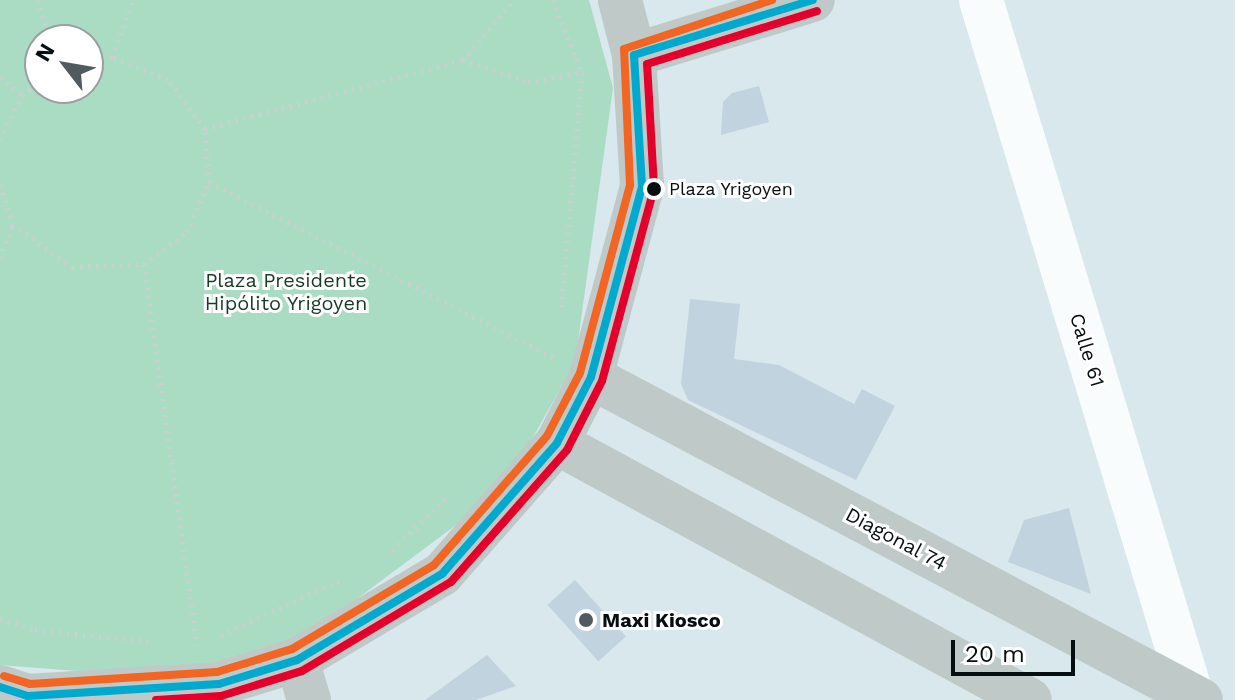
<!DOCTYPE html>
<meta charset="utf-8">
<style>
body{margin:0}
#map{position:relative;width:1235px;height:700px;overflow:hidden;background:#d8e8ed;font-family:"Work Sans",sans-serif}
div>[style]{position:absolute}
.green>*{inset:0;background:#aadcc3}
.building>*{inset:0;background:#c0d3de;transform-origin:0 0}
.path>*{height:5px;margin-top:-2.5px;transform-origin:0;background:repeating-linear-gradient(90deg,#cbcfd1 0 2px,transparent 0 8px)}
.minor>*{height:44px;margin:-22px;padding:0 22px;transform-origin:22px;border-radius:22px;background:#f9fcfc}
.major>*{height:44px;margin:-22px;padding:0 22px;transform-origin:22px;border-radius:22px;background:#bec9c8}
.bus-1>*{height:8px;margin:-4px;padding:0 4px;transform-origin:4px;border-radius:4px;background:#00a9ce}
.bus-2>*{height:8px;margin:-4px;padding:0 4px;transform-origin:4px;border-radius:4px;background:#e4002b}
.bus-3>*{height:8px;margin:-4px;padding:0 4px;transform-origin:4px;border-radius:4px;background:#f26522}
.dots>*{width:22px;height:22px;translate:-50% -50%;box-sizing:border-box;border:4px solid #fff;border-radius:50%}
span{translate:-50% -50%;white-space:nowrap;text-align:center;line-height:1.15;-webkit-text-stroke:6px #fff;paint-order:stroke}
.bus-label{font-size:18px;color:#050f12}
.left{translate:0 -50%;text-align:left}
.park-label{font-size:20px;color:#173b25}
.street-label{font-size:20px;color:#050f12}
.poi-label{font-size:20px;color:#050f12;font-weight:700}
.north{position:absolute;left:24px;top:24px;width:80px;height:80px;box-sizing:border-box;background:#fff;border:2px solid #9b9fa0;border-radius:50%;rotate:301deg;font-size:22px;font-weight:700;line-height:32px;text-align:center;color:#050f12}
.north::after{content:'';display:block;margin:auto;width:28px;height:36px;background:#4f5b5f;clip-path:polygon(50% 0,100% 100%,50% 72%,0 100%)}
.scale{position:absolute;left:951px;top:640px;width:124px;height:36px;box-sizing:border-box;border:4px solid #050f12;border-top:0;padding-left:10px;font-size:24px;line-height:28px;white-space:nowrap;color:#050f12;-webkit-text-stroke:6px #fff;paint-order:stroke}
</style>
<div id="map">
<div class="green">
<i style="clip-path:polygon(evenodd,0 0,589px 0,613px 88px,575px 363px,503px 490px,291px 648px,181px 679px,0 665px,0 0,40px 40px,88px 40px,88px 88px,40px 88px,40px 40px)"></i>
</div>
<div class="building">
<i style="clip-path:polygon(759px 86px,769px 122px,721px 135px,723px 102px,732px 93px)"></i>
<i style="clip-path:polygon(690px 299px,740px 304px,734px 359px,779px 365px,854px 404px,862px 389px,895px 406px,856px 480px,688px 400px,681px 384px)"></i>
<i style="clip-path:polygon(1069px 508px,1091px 594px,1008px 562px,1024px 520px)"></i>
<i style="left:575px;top:580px;width:76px;height:37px;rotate:48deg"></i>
<i style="clip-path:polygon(487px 655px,516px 686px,476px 700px,425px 700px)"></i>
</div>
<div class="path">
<i style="left:38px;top:0;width:42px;rotate:73.3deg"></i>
<i style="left:553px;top:0;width:79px;rotate:68.3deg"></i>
<i style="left:582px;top:73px;width:240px;rotate:95deg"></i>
<i style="left:112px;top:57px;width:61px;rotate:-69.8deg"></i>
<i style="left:463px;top:60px;width:79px;rotate:-49.6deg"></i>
<i style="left:0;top:78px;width:28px;rotate:38deg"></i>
<i style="left:205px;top:129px;width:267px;rotate:-15deg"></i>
<i style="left:463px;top:60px;width:69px;rotate:18.7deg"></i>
<i style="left:528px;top:82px;width:57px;rotate:-10.1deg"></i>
<i style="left:0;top:139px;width:49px;rotate:-63.4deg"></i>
<i style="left:22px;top:95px;width:23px;rotate:-38deg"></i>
<i style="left:209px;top:182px;width:387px;rotate:27deg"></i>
<i style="left:0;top:185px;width:41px;rotate:71.6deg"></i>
<i style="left:13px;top:224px;width:73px;rotate:36.1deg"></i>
<i style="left:72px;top:267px;width:72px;rotate:-2.4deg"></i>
<i style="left:144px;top:264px;width:54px;rotate:-36.7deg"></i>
<i style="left:187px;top:232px;width:55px;rotate:-66.3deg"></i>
<i style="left:209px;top:182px;width:53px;rotate:-94.3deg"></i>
<i style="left:205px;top:129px;width:62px;rotate:-126.5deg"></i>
<i style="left:168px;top:79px;width:60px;rotate:-158.6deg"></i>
<i style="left:112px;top:57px;width:25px;rotate:168deg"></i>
<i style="left:0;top:258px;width:36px;rotate:-69deg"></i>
<i style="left:144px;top:264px;width:385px;rotate:82.1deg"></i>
<i style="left:392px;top:550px;width:78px;rotate:-44deg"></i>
<i style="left:0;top:619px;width:37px;rotate:17deg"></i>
<i style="left:35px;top:630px;width:119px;rotate:5.8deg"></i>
<i style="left:221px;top:635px;width:130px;rotate:-24.6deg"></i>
</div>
<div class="minor">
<i style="left:981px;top:0;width:731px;rotate:73.15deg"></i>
</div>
<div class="major">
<i style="left:634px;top:55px;width:187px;rotate:-17.1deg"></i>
<i style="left:591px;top:377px;width:690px;rotate:27.9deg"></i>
<i style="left:557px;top:443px;width:538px;rotate:28.52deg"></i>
<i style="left:297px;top:660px;width:42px;rotate:73.3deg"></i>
<i style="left:0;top:687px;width:29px;rotate:18deg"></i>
<i style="left:28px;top:696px;width:191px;rotate:-3.6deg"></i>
<i style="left:219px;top:684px;width:82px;rotate:-17.1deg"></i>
<i style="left:297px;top:660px;width:169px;rotate:-30.7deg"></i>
<i style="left:442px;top:574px;width:174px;rotate:-48.7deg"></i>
<i style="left:557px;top:443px;width:74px;rotate:-62.7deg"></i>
<i style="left:591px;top:377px;width:198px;rotate:-75deg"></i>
<i style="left:642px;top:186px;width:131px;rotate:-93.5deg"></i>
<i style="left:634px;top:55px;width:57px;rotate:-104.3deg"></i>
</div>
<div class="bus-1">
<i style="left:0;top:687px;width:29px;rotate:18deg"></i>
<i style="left:28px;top:696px;width:191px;rotate:-3.6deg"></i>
<i style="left:219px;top:684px;width:82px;rotate:-17.1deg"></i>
<i style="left:297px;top:660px;width:169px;rotate:-30.7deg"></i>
<i style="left:442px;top:574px;width:174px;rotate:-48.7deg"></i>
<i style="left:557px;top:443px;width:74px;rotate:-62.7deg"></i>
<i style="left:591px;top:377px;width:198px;rotate:-75deg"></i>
<i style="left:642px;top:186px;width:131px;rotate:-93.5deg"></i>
<i style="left:634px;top:55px;width:187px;rotate:-17.1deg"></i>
</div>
<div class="bus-2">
<i style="left:156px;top:700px;width:65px;rotate:-3.5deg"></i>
<i style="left:221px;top:696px;width:85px;rotate:-17.2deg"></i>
<i style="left:302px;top:671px;width:174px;rotate:-30.9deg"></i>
<i style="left:451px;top:582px;width:176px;rotate:-48.7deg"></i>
<i style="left:567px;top:450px;width:77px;rotate:-63.1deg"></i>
<i style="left:602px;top:381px;width:200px;rotate:-74.9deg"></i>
<i style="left:654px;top:188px;width:124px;rotate:-93.2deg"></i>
<i style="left:647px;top:64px;width:178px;rotate:-17.3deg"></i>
</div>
<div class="bus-3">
<i style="left:4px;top:676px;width:27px;rotate:17deg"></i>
<i style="left:30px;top:684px;width:187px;rotate:-3.7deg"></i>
<i style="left:217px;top:672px;width:78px;rotate:-17deg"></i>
<i style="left:292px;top:649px;width:165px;rotate:-30.6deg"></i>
<i style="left:434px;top:565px;width:171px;rotate:-48.8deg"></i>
<i style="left:547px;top:436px;width:71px;rotate:-62.4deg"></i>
<i style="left:580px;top:373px;width:195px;rotate:-75.1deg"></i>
<i style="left:630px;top:185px;width:136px;rotate:-92.5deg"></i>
<i style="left:624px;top:49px;width:156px;rotate:-18.3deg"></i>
</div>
<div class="dots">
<i style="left:654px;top:189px;background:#050f12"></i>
<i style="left:586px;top:620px;background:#4f5b5f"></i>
</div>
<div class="bus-label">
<span class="left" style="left:669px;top:189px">Plaza Yrigoyen</span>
</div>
<div class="park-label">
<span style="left:286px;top:292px">Plaza Presidente<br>Hipólito Yrigoyen</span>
</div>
<div class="street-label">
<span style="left:1087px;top:350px;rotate:73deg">Calle 61</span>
<span style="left:896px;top:539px;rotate:28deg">Diagonal 74</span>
</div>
<div class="poi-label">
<span class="left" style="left:602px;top:620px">Maxi Kiosco</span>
</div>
<div class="north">N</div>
<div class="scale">20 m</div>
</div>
